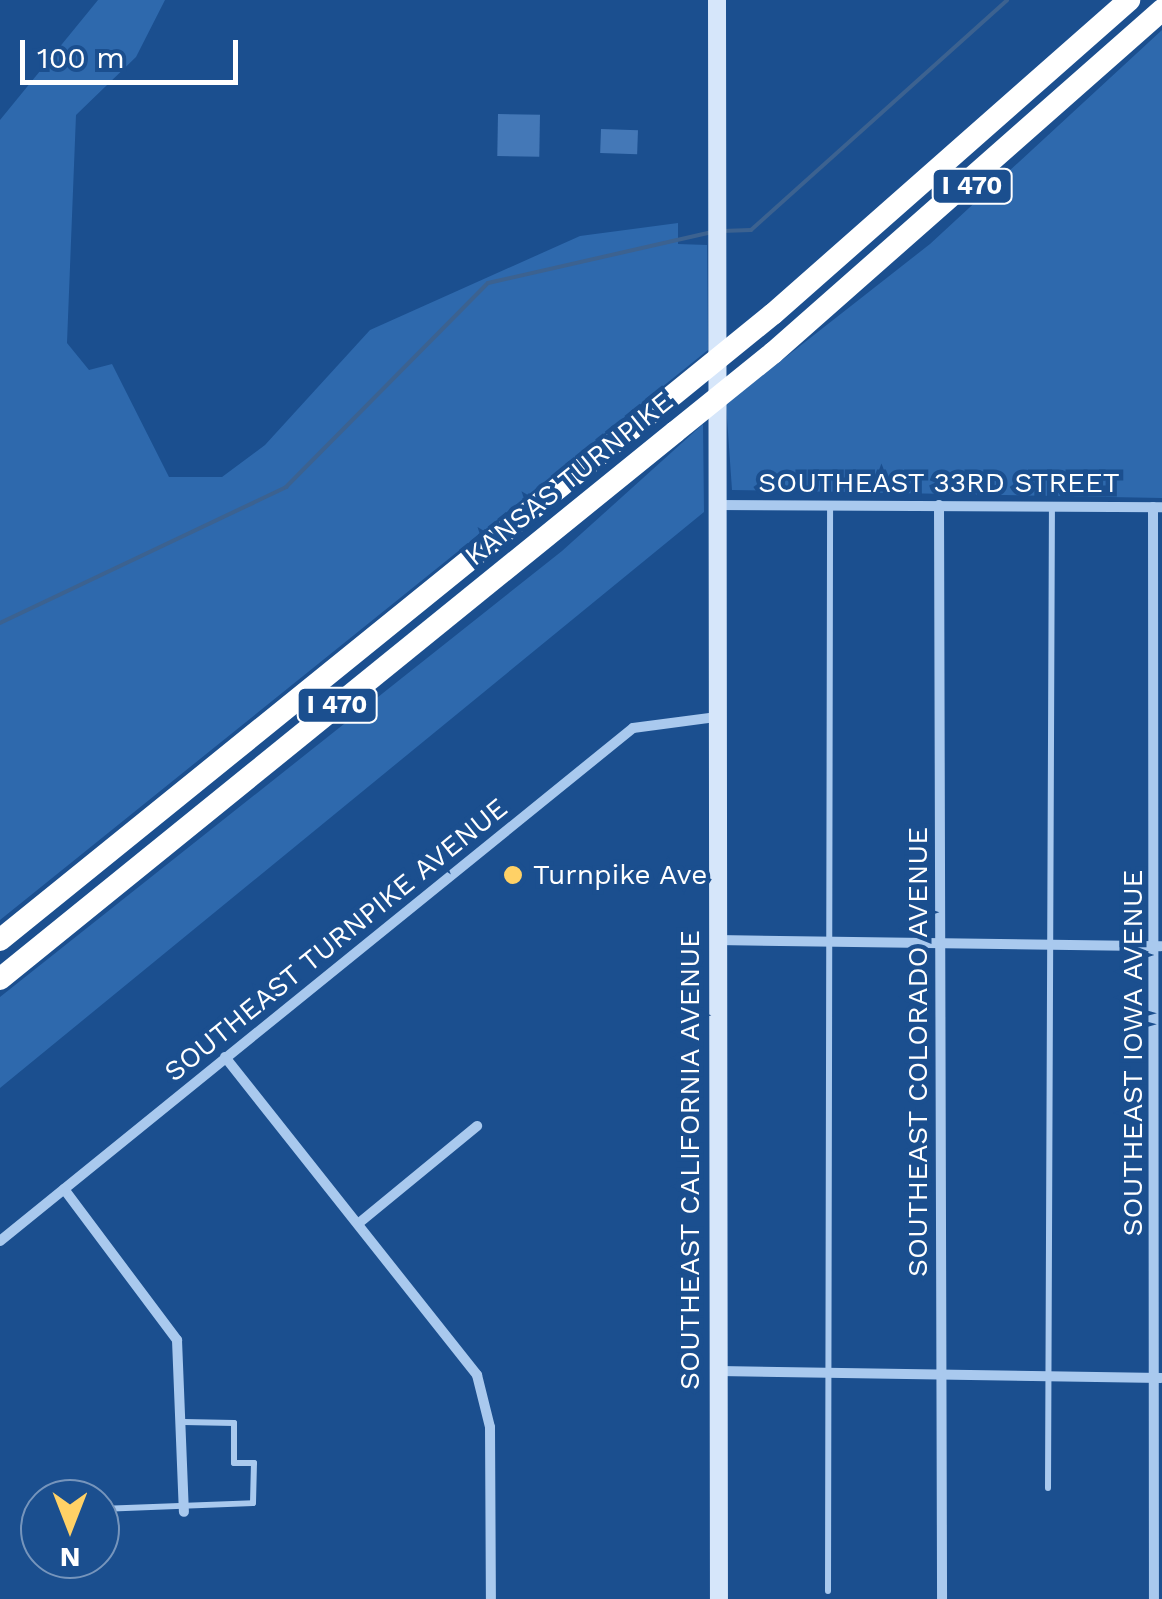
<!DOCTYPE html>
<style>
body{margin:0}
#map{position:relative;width:1162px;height:1599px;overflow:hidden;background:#1b4f8f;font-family:"Work Sans",sans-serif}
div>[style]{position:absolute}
.green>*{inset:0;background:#2e69ad}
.stream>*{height:4px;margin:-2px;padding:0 2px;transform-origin:2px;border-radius:2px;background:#3c6290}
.building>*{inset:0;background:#4478b7;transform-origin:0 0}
.lane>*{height:6px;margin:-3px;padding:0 3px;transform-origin:3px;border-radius:3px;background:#a9c9ee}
.street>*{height:10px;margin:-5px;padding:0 5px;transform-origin:5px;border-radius:5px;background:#a9c9ee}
.secondary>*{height:18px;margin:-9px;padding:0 9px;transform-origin:9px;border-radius:9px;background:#d6e6fa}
.highway>*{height:22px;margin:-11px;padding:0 11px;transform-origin:11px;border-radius:11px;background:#fff}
.highway-bridge>*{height:22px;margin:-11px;padding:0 11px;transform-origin:11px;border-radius:11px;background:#fff}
.dots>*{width:28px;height:28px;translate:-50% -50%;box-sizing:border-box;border:5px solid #1b4f8f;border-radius:50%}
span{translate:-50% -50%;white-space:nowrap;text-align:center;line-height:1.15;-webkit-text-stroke:9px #1b4f8f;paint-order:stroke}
.shield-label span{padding:2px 8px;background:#1b4f8f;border:2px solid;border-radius:8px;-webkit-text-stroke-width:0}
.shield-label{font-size:25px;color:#fff;font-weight:700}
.street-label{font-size:28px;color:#fff}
.poi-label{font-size:28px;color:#fff}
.left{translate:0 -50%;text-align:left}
.north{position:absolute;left:20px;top:1479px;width:100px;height:100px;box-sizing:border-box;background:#1b4f8f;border:2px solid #7695bc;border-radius:50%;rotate:180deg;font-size:28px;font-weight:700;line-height:40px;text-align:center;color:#fff}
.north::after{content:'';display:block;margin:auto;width:35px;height:45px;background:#ffd166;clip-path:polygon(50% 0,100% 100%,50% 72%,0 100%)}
.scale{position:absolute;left:20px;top:40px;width:218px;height:45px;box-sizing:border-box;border:5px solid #fff;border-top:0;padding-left:12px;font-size:30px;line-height:35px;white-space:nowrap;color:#fff;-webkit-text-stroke:8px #1b4f8f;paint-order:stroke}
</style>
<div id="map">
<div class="green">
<i style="clip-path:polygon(98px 0,165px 0,136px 57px,76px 115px,67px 343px,89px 370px,112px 364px,169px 477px,222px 477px,265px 445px,370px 330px,580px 236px,678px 223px,678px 244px,707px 245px,708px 350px,0 920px,0 120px)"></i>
<i style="clip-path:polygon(1162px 30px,1162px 498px,732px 490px,726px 404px,930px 244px)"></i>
<i style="clip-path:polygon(703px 424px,704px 512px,0 1088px,0 997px,562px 551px)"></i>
</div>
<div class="stream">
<i style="left:722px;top:231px;width:29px;rotate:-2deg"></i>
<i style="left:751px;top:230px;width:344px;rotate:-41.9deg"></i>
<i style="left:0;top:623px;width:317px;rotate:-25.4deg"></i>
<i style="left:286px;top:487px;width:287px;rotate:-45.3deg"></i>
<i style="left:488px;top:283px;width:231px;rotate:-12.8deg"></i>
</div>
<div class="building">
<i style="left:498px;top:114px;width:42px;height:42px;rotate:1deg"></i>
<i style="left:601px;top:129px;width:37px;height:24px;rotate:2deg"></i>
</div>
<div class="lane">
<i style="left:1048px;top:1488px;width:981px;rotate:-89.77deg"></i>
<i style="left:100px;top:1509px;width:153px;rotate:-2.2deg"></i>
<i style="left:253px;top:1503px;width:40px;rotate:-88.6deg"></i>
<i style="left:254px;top:1463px;width:20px;rotate:180deg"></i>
<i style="left:234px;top:1463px;width:40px;rotate:-90deg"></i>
<i style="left:234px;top:1423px;width:50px;rotate:-178.9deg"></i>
<i style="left:828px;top:1591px;width:1087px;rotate:-89.89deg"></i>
</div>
<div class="street">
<i style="left:716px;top:505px;width:446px;rotate:0.3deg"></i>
<i style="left:939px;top:505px;width:1094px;rotate:89.84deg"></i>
<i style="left:1153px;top:507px;width:1092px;rotate:89.95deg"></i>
<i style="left:717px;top:940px;width:444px;rotate:0.8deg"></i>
<i style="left:225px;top:1057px;width:406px;rotate:51.6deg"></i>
<i style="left:477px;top:1375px;width:54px;rotate:76deg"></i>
<i style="left:490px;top:1427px;width:172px;rotate:89.7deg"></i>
<i style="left:64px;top:1189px;width:189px;rotate:53.2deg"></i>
<i style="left:177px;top:1340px;width:172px;rotate:87.7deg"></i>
<i style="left:359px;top:1223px;width:153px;rotate:-39.4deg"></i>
<i style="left:0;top:1241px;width:815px;rotate:-39.02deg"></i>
<i style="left:633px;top:728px;width:85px;rotate:-7.5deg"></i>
<i style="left:719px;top:1371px;width:442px;rotate:0.9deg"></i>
</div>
<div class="secondary">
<i style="left:717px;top:0;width:1599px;rotate:89.93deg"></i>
</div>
<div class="highway">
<i style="left:773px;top:314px;width:475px;rotate:-41.4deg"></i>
<i style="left:773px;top:353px;width:519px;rotate:-41.4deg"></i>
<i style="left:0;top:940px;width:858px;rotate:-38.99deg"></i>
<i style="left:0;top:979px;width:869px;rotate:-39.02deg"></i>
</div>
<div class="highway-bridge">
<i style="left:667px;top:400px;width:136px;rotate:-39.1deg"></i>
<i style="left:675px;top:432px;width:126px;rotate:-38.9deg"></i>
</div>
<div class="dots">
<i style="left:513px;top:875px;background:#ffd166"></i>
</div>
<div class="shield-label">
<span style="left:972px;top:186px">I 470</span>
<span style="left:337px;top:705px">I 470</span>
</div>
<div class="street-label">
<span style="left:569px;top:479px;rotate:-39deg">KANSAS TURNPIKE</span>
<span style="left:939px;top:483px">SOUTHEAST 33RD STREET</span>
<span style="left:336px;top:940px;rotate:-39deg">SOUTHEAST TURNPIKE AVENUE</span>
<span style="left:918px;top:1052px;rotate:-90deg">SOUTHEAST COLORADO AVENUE</span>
<span style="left:1133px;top:1053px;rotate:-90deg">SOUTHEAST IOWA AVENUE</span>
<span style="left:690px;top:1160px;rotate:-90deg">SOUTHEAST CALIFORNIA AVENUE</span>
</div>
<div class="poi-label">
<span class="left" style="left:533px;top:875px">Turnpike Ave</span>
</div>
<div class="north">N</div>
<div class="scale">100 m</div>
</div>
